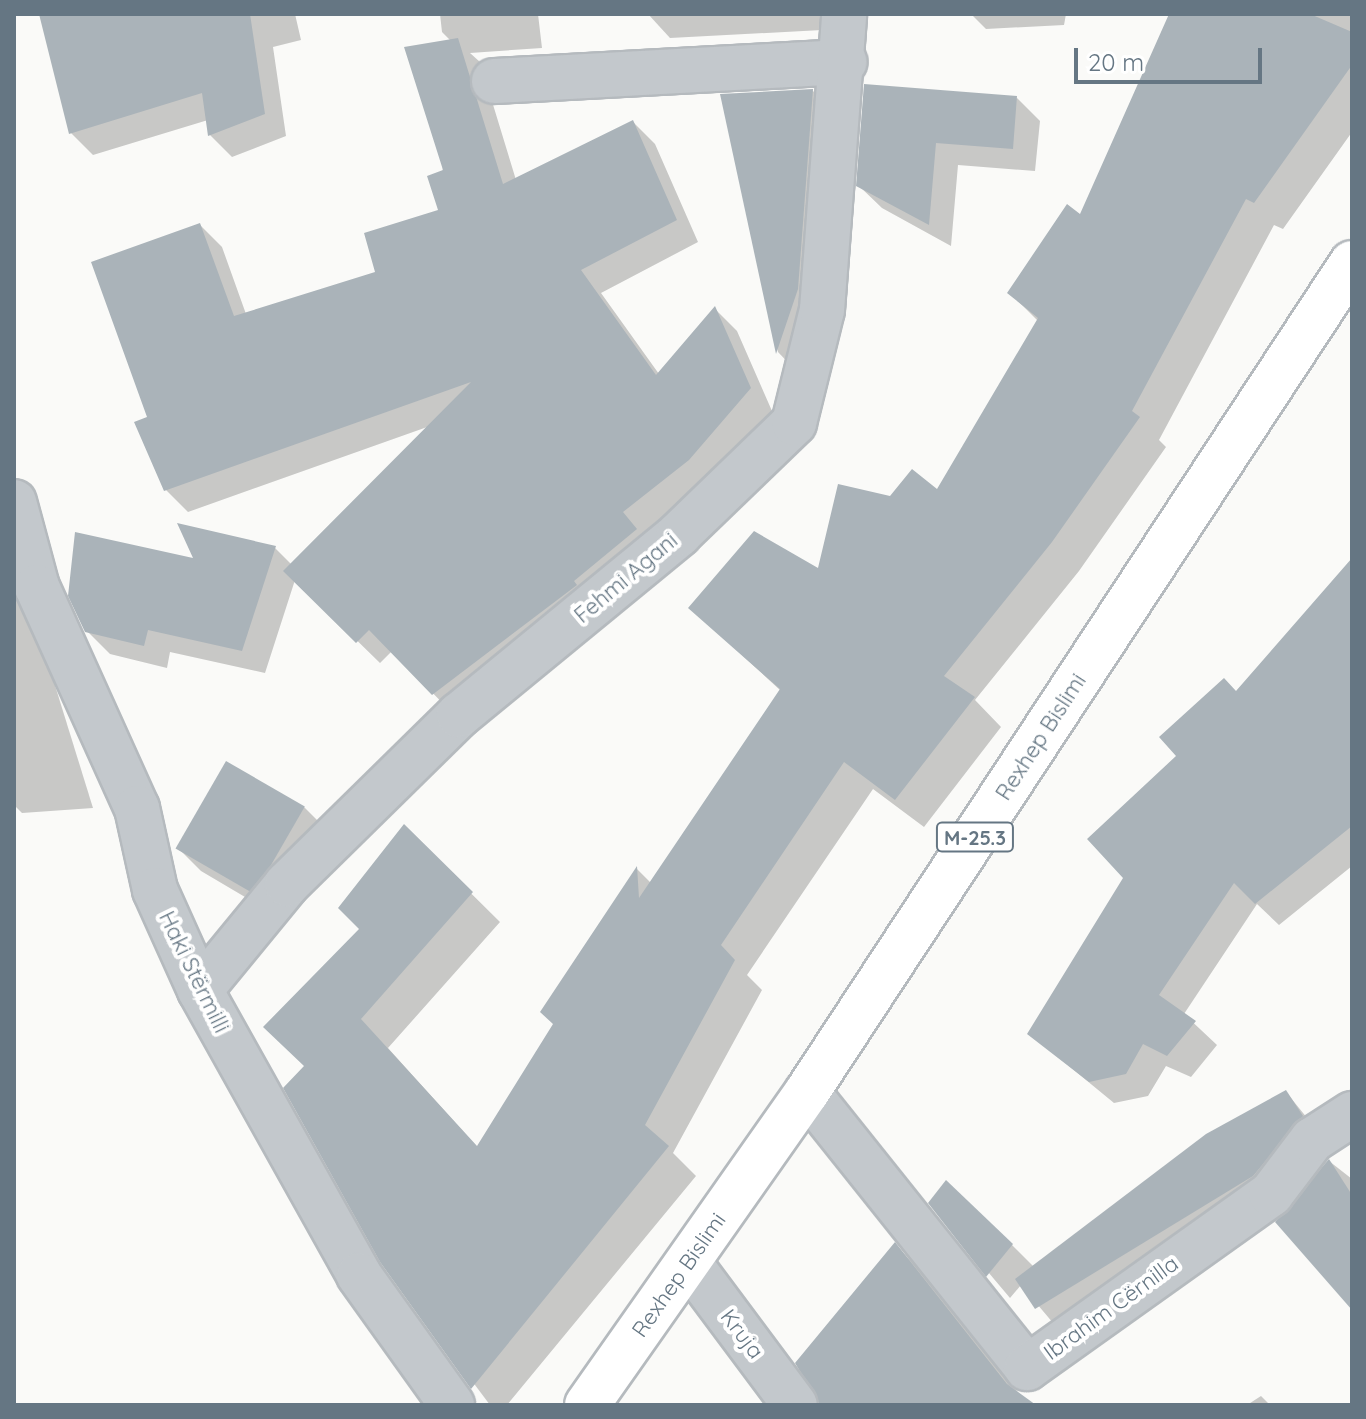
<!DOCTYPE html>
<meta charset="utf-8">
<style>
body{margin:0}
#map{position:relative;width:1366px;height:1419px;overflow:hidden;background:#fafaf8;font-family:Quicksand,sans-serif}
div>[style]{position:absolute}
.shadow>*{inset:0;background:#0003}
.building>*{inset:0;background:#aab3b9;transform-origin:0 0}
.roads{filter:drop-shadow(2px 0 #b5babe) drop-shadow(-2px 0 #b5babe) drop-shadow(0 2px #b5babe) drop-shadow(0 -2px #b5babe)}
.minor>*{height:44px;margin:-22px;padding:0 22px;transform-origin:22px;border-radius:22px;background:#c3c8cc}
.primary>*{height:44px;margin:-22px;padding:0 22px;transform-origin:22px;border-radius:22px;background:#fff}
span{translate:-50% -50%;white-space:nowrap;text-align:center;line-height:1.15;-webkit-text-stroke:8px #fff;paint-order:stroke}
.shield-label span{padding:2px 6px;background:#fff;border:2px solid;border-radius:6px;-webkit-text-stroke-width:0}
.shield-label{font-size:20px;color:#657683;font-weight:700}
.street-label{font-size:22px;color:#657683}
.frame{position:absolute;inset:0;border:16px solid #657683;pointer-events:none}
.scale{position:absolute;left:1074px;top:48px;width:188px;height:36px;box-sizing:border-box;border:4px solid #657683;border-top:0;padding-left:10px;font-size:24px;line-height:28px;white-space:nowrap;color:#657683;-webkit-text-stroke:6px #fff;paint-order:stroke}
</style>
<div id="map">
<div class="shadow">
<i style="clip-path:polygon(41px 14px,295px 14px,301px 40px,273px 47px,286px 136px,232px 157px,210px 135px,208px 120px,93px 155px,71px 133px)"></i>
<i style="clip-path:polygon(440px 14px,538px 14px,542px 48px,470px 53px,480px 62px,516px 180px,633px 122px,655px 144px,698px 242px,601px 293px,659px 374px,715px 309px,737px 331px,772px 411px,709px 484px,455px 716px,392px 651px,380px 663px,295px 580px,265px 673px,170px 652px,167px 668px,110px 654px,87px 631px,196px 561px,275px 548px,292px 565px,430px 426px,188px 512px,166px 490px,149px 418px,200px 225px,222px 247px,246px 314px,378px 273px,440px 212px,451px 41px,442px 32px)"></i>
<i style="clip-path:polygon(648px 14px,821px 14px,822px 30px,670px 38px)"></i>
<i style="clip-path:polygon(971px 14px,1066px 14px,1064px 25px,986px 29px)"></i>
<i style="clip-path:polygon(1171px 14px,1352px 14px,1352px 132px,1283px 229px,1274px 225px,1159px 440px,1166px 447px,1079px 571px,975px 700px,1001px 727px,924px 827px,873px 789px,747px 975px,762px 990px,673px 1153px,696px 1176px,507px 1405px,490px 1405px,382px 1261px,307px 1067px,404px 827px,500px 922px,388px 1048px,478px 1148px,555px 1025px,637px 869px,651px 883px,781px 691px,691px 608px,820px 571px,891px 498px,938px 492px,1038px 321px,1010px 293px,1081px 217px)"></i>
<i style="clip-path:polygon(813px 91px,832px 110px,796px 371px,778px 352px,722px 96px)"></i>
<i style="clip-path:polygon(1017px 98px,1040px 121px,1035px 171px,958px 165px,951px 246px,882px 208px,858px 185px)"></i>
<i style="clip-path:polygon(14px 553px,93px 808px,22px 813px,14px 805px)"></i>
<i style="clip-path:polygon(1352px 561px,1352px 866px,1279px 925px,1257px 904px,1184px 1014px,1217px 1045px,1191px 1077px,1166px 1066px,1148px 1096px,1114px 1103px,1030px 1034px,1126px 878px,1179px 756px)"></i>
<i style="clip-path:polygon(304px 807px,327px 830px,272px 913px,201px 871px,178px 848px)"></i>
<i style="clip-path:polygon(1286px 1092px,1325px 1140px,1059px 1330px,1021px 1285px,1010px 1298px,930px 1203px,1012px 1245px,1034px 1267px)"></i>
<i style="clip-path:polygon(1329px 1161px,1352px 1179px,1352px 1307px)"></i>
<i style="clip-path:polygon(895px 1245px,918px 1268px,1028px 1405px,822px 1405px)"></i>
<i style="clip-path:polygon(1261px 1396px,1270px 1405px,1247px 1405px)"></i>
</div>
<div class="building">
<i style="clip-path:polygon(39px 14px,250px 14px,265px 114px,208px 136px,202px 93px,69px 134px)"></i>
<i style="clip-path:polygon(1169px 14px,1310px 14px,1352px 32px,1352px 65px,1254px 203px,1246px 199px,1132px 411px,1140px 417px,1052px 542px,944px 676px,975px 697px,895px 800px,844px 762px,721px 945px,735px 960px,645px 1125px,669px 1146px,471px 1389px,380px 1262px,283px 1088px,304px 1066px,263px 1027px,359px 929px,338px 908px,404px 824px,473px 892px,361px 1019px,477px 1146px,553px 1024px,540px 1012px,637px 866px,639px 898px,780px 689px,688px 608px,754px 531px,818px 568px,838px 484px,890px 496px,912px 469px,937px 489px,1038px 318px,1007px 293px,1067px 204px,1080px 214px)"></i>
<i style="clip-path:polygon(458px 38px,503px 184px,633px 120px,677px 220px,581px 270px,656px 375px,715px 306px,751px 388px,689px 460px,623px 512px,637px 529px,574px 581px,577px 585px,432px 695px,369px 630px,356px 643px,283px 571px,471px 382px,164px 491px,134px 422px,147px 417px,91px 262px,200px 223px,234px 316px,375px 272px,364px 233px,438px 210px,427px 176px,443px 170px,404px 47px)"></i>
<i style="clip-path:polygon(864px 84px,1017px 96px,1013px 149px,936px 143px,929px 225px,856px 186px)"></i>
<i style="clip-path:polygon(813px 89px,798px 289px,776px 354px,720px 94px)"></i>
<i style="clip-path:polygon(177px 523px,276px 546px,242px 651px,148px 630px,144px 646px,85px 632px,68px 596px,75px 532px,193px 558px)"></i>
<i style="clip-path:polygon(1352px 558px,1352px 826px,1255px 904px,1234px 883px,1159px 995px,1196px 1021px,1167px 1056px,1143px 1044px,1126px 1074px,1089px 1082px,1027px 1034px,1123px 878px,1087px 839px,1176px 756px,1159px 737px,1224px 678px,1236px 691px)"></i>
<i style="left:226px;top:761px;width:91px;height:101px;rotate:30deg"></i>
<i style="clip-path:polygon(1286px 1090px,1303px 1116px,1253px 1176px,1035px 1309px,1015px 1279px,1206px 1134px)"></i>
<i style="clip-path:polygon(1329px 1159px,1352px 1195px,1352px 1310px,1275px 1222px)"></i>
<i style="clip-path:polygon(946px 1180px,1013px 1244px,986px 1277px,928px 1203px)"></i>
<i style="clip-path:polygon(895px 1242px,1007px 1384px,1036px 1405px,820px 1405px,795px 1363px)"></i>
</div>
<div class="roads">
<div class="minor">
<i style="left:494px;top:81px;width:351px;rotate:-3.1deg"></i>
<i style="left:14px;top:502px;width:88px;rotate:74.9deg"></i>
<i style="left:37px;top:587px;width:243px;rotate:65.7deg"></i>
<i style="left:137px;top:808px;width:84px;rotate:77.6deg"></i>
<i style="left:155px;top:890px;width:110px;rotate:65.8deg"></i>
<i style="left:200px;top:990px;width:326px;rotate:60.8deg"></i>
<i style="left:359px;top:1275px;width:160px;rotate:54.4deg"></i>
<i style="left:200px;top:990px;width:137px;rotate:-50.6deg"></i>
<i style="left:287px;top:884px;width:241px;rotate:-44.5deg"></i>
<i style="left:459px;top:715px;width:285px;rotate:-39.4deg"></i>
<i style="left:679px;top:534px;width:160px;rotate:-44deg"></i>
<i style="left:794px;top:423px;width:116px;rotate:-76.1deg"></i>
<i style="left:822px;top:310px;width:297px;rotate:-85.7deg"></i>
<i style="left:807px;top:1092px;width:353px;rotate:51.4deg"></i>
<i style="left:1027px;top:1368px;width:300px;rotate:-35.5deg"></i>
<i style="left:1271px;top:1194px;width:68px;rotate:-52.8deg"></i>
<i style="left:1312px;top:1140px;width:48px;rotate:-33deg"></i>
<i style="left:689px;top:1263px;width:177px;rotate:53.3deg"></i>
</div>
<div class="primary">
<i style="left:587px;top:1405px;width:383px;rotate:-54.9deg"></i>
<i style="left:807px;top:1092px;width:992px;rotate:-56.68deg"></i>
</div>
</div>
<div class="shield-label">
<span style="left:975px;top:837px">M-25.3</span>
</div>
<div class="street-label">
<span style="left:626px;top:578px;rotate:-40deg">Fehmi Agani</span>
<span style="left:1041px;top:737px;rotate:-57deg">Rexhep Bislimi</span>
<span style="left:194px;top:972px;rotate:64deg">Haki Stërmilli</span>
<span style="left:679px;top:1275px;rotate:-55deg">Rexhep Bislimi</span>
<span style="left:1111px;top:1308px;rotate:-36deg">Ibrahim Cërnilla</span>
<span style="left:742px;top:1334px;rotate:53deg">Kruja</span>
</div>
<div class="frame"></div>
<div class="scale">20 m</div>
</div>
